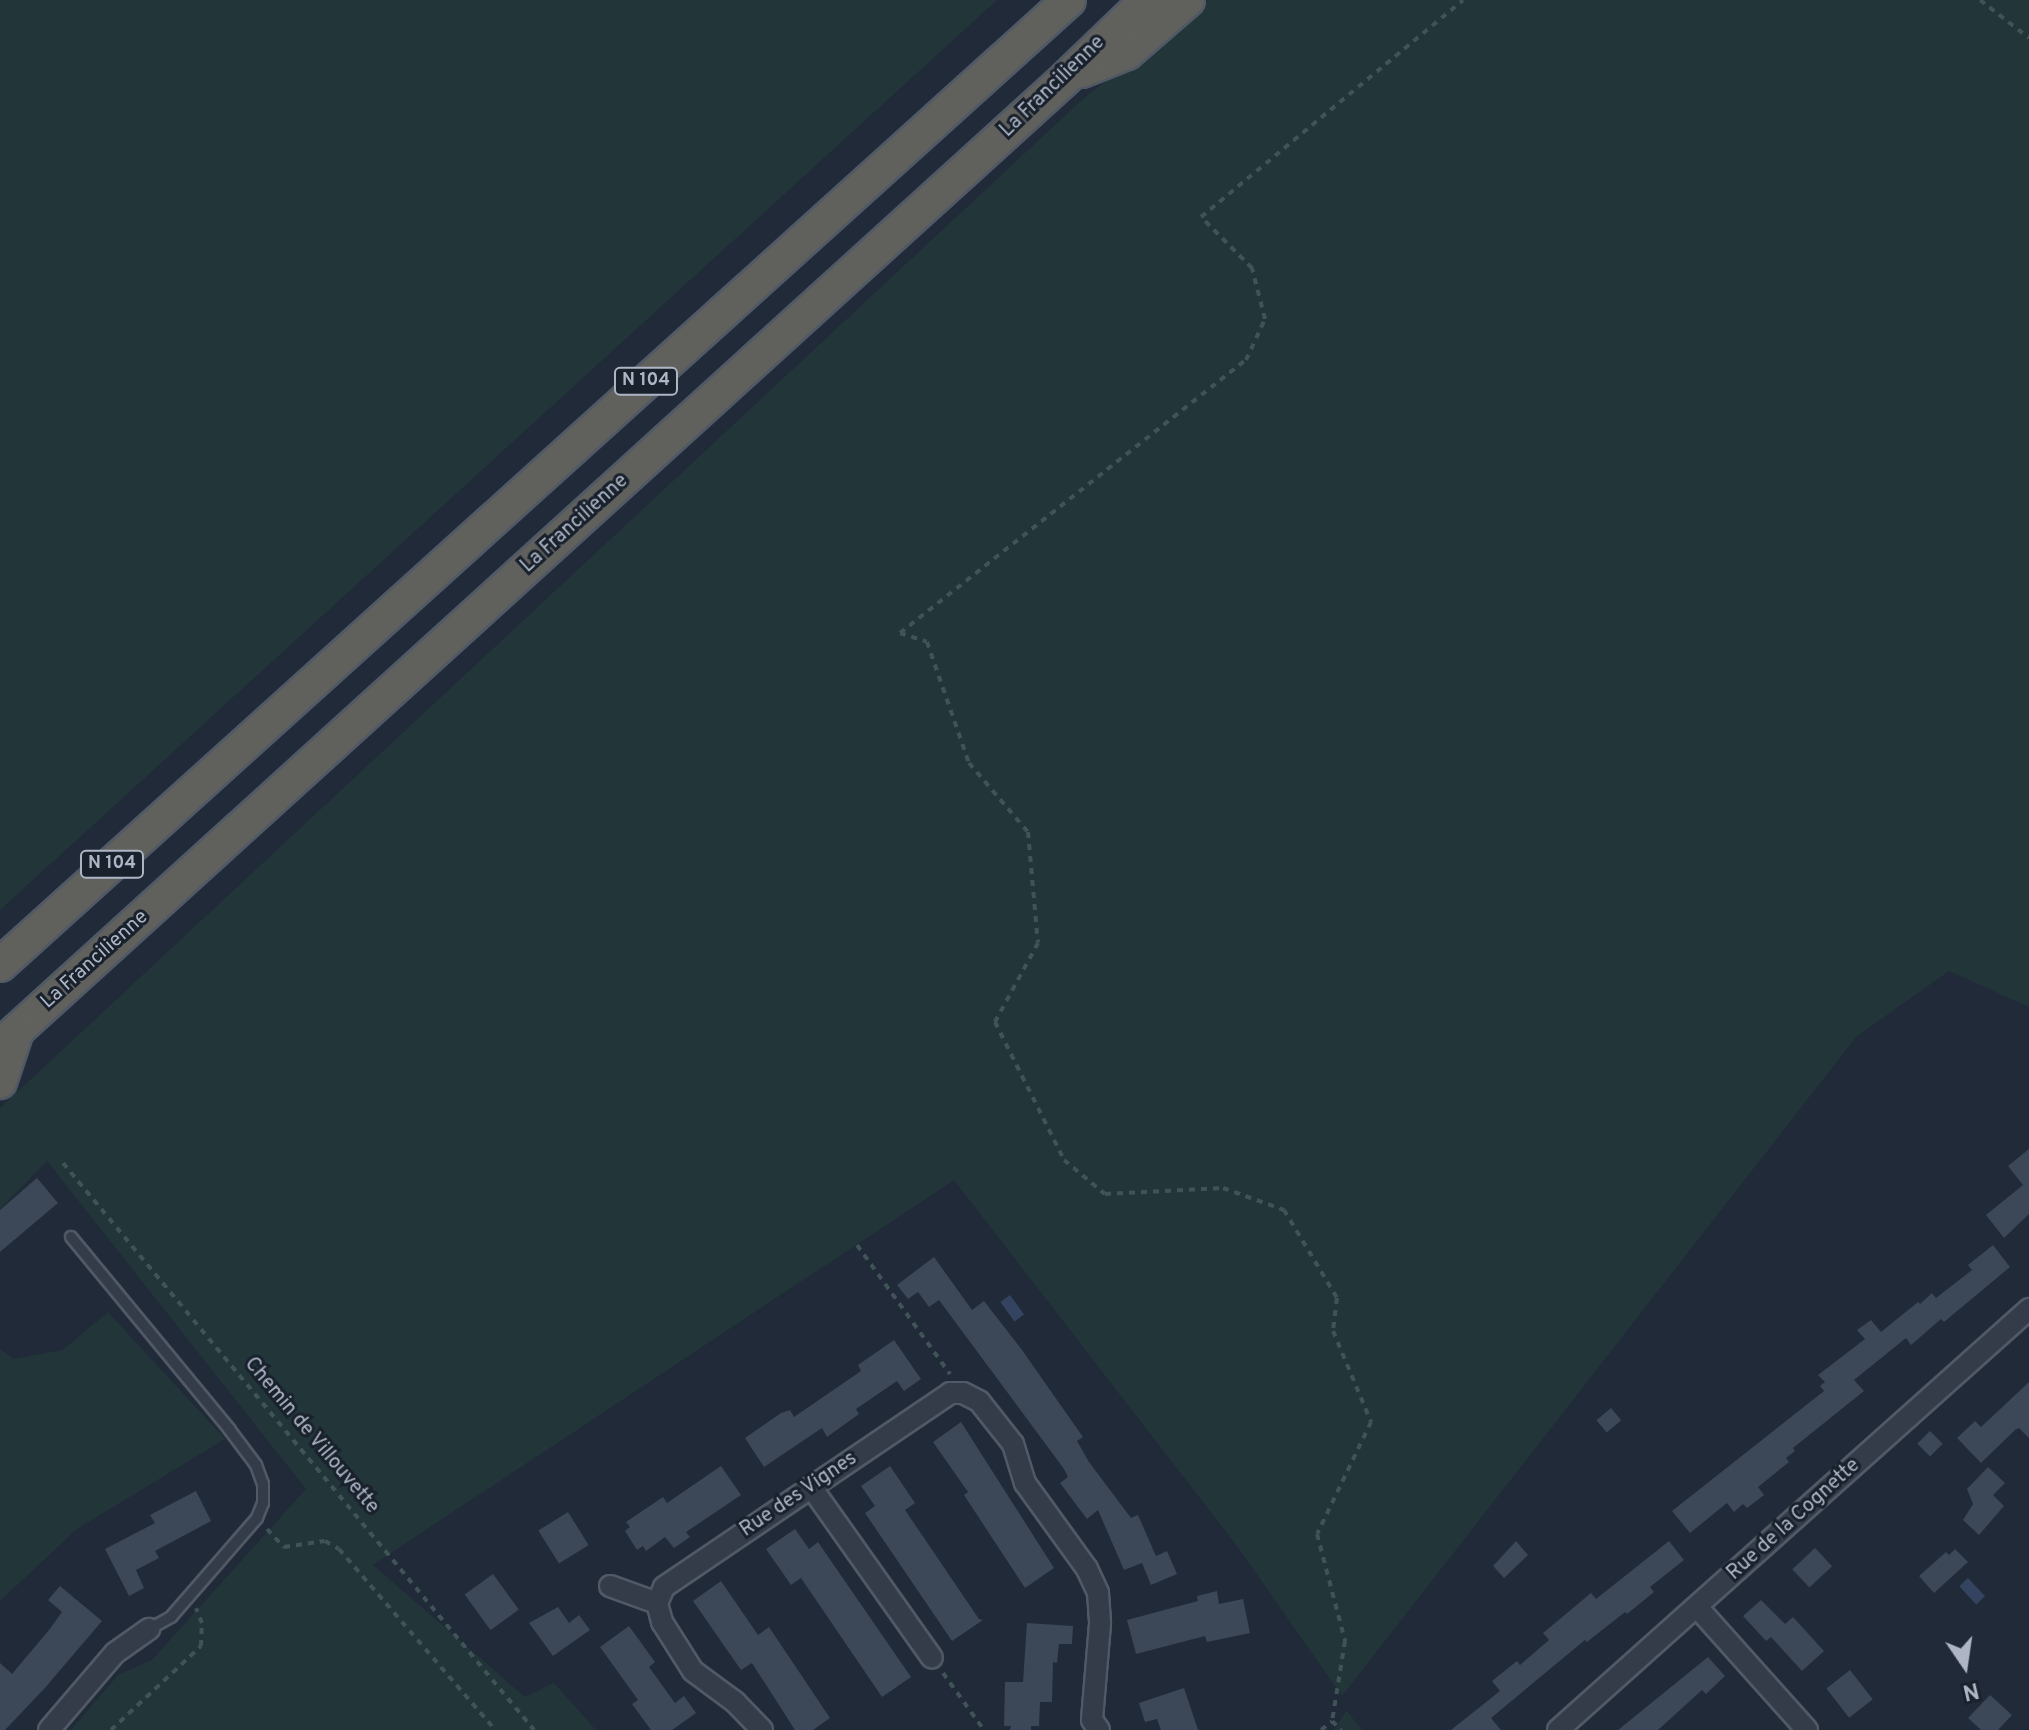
<!DOCTYPE html>
<style>
body{margin:0}
#map{position:relative;width:2029px;height:1730px;overflow:hidden;background:#202a38;font-family:Overpass,sans-serif}
div>[style]{position:absolute}
.green>*{inset:0;background:#223639}
.water>*{inset:0;background:#344460;transform-origin:0 0}
.building>*{inset:0;background:#3c4758;transform-origin:0 0}
.path>*{height:4px;margin-top:-2px;transform-origin:0;background:repeating-linear-gradient(90deg,#405357 0 6px,transparent 0 12px)}
.roads{filter:drop-shadow(2px 0 #515966) drop-shadow(-2px 0 #515966) drop-shadow(0 2px #515966) drop-shadow(0 -2px #515966)}
.service>*{height:10px;margin:-5px;padding:0 5px;transform-origin:5px;border-radius:5px;background:#343c49}
.minor>*{height:20px;margin:-10px;padding:0 10px;transform-origin:10px;border-radius:10px;background:#343c49}
.trunk>*{height:32px;margin:-16px;padding:0 16px;transform-origin:16px;border-radius:16px;background:#60605d}
span{translate:-50% -50%;white-space:nowrap;text-align:center;line-height:1.15;-webkit-text-stroke:6px #19212d;paint-order:stroke}
.shield-label span{padding:2px 6px;background:#19212d;border:2px solid;border-radius:6px;-webkit-text-stroke-width:0}
.shield-label{font-size:18px;color:#aeb6c5;font-weight:700}
.street-label{font-size:20px;color:#aeb6c5}
.north{position:absolute;left:1925px;top:1626px;width:80px;height:80px;-webkit-text-stroke:6px #19212d;paint-order:stroke;rotate:167deg;font-size:22px;font-weight:700;line-height:32px;text-align:center;color:#aeb6c5}
.north::after{content:'';display:block;margin:auto;width:28px;height:36px;background:#aeb6c5;clip-path:polygon(50% 0,100% 100%,50% 72%,0 100%)}
</style>
<div id="map">
<div class="green">
<i style="clip-path:polygon(0 0,997px 0,0 910px)"></i>
<i style="clip-path:polygon(1209px 0,2029px 0,2029px 1007px,1949px 971px,1856px 1037px,1342px 1696px,1237px 1546px,954px 1180px,373px 1565px,525px 1697px,554px 1683px,596px 1730px,71px 1730px,118px 1675px,152px 1660px,306px 1489px,47px 1161px,0 1209px,0 1108px,1084px 98px)"></i>
<i style="clip-path:polygon(108px 1312px,225px 1439px,77px 1529px,0 1601px,0 1349px,13px 1359px,63px 1350px)"></i>
<i style="clip-path:polygon(1347px 1710px,1347px 1711px,1362px 1730px,1334px 1730px)"></i>
</div>
<div class="water">
<i style="left:1010px;top:1295px;width:24px;height:12px;rotate:54deg"></i>
<i style="left:1968px;top:1578px;width:25px;height:12px;rotate:47deg"></i>
</div>
<div class="building">
<i style="clip-path:polygon(2029px 1149px,2029px 1214px,2004px 1238px,1986px 1215px,2023px 1185px,2008px 1166px)"></i>
<i style="clip-path:polygon(37px 1178px,58px 1203px,0 1252px,0 1210px)"></i>
<i style="clip-path:polygon(1993px 1245px,2010px 1267px,1944px 1322px,1941px 1319px,1911px 1345px,1906px 1338px,1854px 1380px,1864px 1391px,1793px 1448px,1795px 1451px,1786px 1458px,1789px 1462px,1758px 1487px,1764px 1495px,1747px 1508px,1743px 1504px,1734px 1512px,1727px 1503px,1690px 1533px,1672px 1511px,1824px 1391px,1820px 1386px,1825px 1382px,1818px 1375px,1865px 1339px,1857px 1330px,1871px 1320px,1881px 1332px,1918px 1302px,1920px 1304px,1932px 1293px,1936px 1298px,1972px 1270px,1968px 1265px)"></i>
<i style="clip-path:polygon(934px 1257px,972px 1310px,984px 1301px,1022px 1350px,1083px 1437px,1077px 1441px,1089px 1462px,1131px 1518px,1138px 1515px,1156px 1556px,1167px 1551px,1177px 1574px,1151px 1585px,1142px 1563px,1124px 1570px,1098px 1510px,1087px 1519px,1060px 1483px,1068px 1477px,1064px 1469px,939px 1300px,929px 1307px,918px 1292px,908px 1299px,897px 1285px)"></i>
<i style="clip-path:polygon(894px 1340px,921px 1379px,904px 1391px,897px 1381px,856px 1409px,859px 1414px,827px 1437px,822px 1428px,764px 1467px,745px 1438px,781px 1413px,790px 1410px,794px 1417px,861px 1371px,858px 1365px)"></i>
<i style="clip-path:polygon(2029px 1382px,2029px 1438px,2019px 1428px,2015px 1430px,1981px 1463px,1957px 1438px,1975px 1421px,1981px 1427px)"></i>
<i style="left:1611px;top:1408px;width:16px;height:19px;rotate:50deg"></i>
<i style="clip-path:polygon(961px 1422px,1054px 1568px,1025px 1588px,964px 1495px,968px 1492px,933px 1442px)"></i>
<i style="left:1930px;top:1431px;width:18px;height:18px;rotate:45deg"></i>
<i style="clip-path:polygon(721px 1466px,741px 1495px,686px 1532px,690px 1537px,674px 1548px,665px 1537px,646px 1551px,643px 1546px,637px 1550px,625px 1531px,630px 1527px,626px 1522px,663px 1497px,667px 1503px)"></i>
<i style="clip-path:polygon(890px 1466px,915px 1503px,905px 1510px,979px 1619px,983px 1620px,952px 1641px,865px 1513px,875px 1506px,861px 1486px)"></i>
<i style="clip-path:polygon(1988px 1467px,2005px 1483px,1993px 1495px,2004px 1506px,1979px 1535px,1963px 1520px,1973px 1504px,1967px 1489px)"></i>
<i style="clip-path:polygon(196px 1491px,211px 1521px,155px 1551px,159px 1558px,136px 1570px,144px 1588px,129px 1596px,105px 1549px,155px 1523px,150px 1515px)"></i>
<i style="left:568px;top:1512px;width:39px;height:35px;rotate:58deg"></i>
<i style="clip-path:polygon(795px 1529px,809px 1549px,818px 1542px,911px 1677px,882px 1697px,801px 1578px,791px 1585px,766px 1549px)"></i>
<i style="clip-path:polygon(1516px 1541px,1528px 1555px,1504px 1578px,1493px 1566px)"></i>
<i style="clip-path:polygon(1669px 1541px,1684px 1560px,1650px 1587px,1654px 1592px,1627px 1614px,1625px 1612px,1587px 1642px,1585px 1640px,1491px 1718px,1501px 1730px,1451px 1730px,1500px 1691px,1492px 1681px,1517px 1661px,1520px 1665px,1549px 1640px,1543px 1633px,1591px 1593px,1596px 1599px)"></i>
<i style="left:1815px;top:1548px;width:25px;height:31px;rotate:47deg"></i>
<i style="clip-path:polygon(1955px 1549px,1968px 1562px,1934px 1593px,1919px 1576px,1946px 1552px,1949px 1555px)"></i>
<i style="left:493px;top:1574px;width:44px;height:35px;rotate:54deg"></i>
<i style="clip-path:polygon(721px 1581px,758px 1635px,769px 1627px,830px 1718px,813px 1730px,795px 1730px,752px 1663px,741px 1670px,693px 1601px)"></i>
<i style="clip-path:polygon(60px 1586px,102px 1621px,44px 1689px,5px 1730px,0 1730px,0 1663px,12px 1674px,49px 1630px,62px 1612px,48px 1600px)"></i>
<i style="clip-path:polygon(1217px 1591px,1219px 1604px,1243px 1599px,1250px 1633px,1207px 1642px,1205px 1636px,1136px 1654px,1127px 1620px,1198px 1601px,1197px 1596px)"></i>
<i style="clip-path:polygon(1761px 1600px,1785px 1624px,1793px 1617px,1824px 1651px,1802px 1671px,1771px 1637px,1766px 1641px,1743px 1616px)"></i>
<i style="clip-path:polygon(558px 1607px,569px 1623px,579px 1615px,590px 1630px,553px 1656px,529px 1623px)"></i>
<i style="clip-path:polygon(1027px 1623px,1073px 1626px,1072px 1644px,1059px 1644px,1057px 1663px,1053px 1662px,1052px 1702px,1040px 1702px,1039px 1726px,1031px 1726px,1031px 1730px,1010px 1730px,1011px 1726px,1004px 1726px,1005px 1682px,1023px 1682px)"></i>
<i style="clip-path:polygon(629px 1626px,655px 1662px,649px 1667px,675px 1703px,684px 1696px,696px 1713px,672px 1730px,651px 1730px,632px 1704px,638px 1700px,600px 1647px)"></i>
<i style="clip-path:polygon(1708px 1657px,1725px 1676px,1706px 1694px,1702px 1690px,1658px 1730px,1618px 1730px)"></i>
<i style="left:1850px;top:1670px;width:37px;height:30px;rotate:52deg"></i>
<i style="clip-path:polygon(1184px 1688px,1198px 1730px,1161px 1730px,1157px 1719px,1145px 1722px,1139px 1703px)"></i>
<i style="clip-path:polygon(1990px 1695px,2012px 1715px,1998px 1730px,1981px 1730px,1968px 1718px)"></i>
</div>
<div class="path">
<i style="left:1980px;top:0;width:62px;rotate:37.8deg"></i>
<i style="left:900px;top:633px;width:28px;rotate:18deg"></i>
<i style="left:927px;top:642px;width:128px;rotate:70.9deg"></i>
<i style="left:969px;top:763px;width:91px;rotate:49.5deg"></i>
<i style="left:1028px;top:832px;width:111px;rotate:84.9deg"></i>
<i style="left:1038px;top:943px;width:90px;rotate:118.6deg"></i>
<i style="left:995px;top:1022px;width:154px;rotate:63.4deg"></i>
<i style="left:1064px;top:1160px;width:53px;rotate:39.7deg"></i>
<i style="left:1105px;top:1194px;width:118px;rotate:-2.9deg"></i>
<i style="left:1223px;top:1188px;width:65px;rotate:19.8deg"></i>
<i style="left:1284px;top:1210px;width:103px;rotate:58.9deg"></i>
<i style="left:1337px;top:1298px;width:33px;rotate:97deg"></i>
<i style="left:1333px;top:1331px;width:99px;rotate:67.3deg"></i>
<i style="left:1371px;top:1422px;width:124px;rotate:115.7deg"></i>
<i style="left:1317px;top:1534px;width:111px;rotate:75.3deg"></i>
<i style="left:1345px;top:1641px;width:81px;rotate:99.2deg"></i>
<i style="left:1332px;top:1721px;width:13px;rotate:45deg"></i>
<i style="left:900px;top:633px;width:441px;rotate:-38.3deg"></i>
<i style="left:1246px;top:360px;width:45px;rotate:-65.1deg"></i>
<i style="left:1265px;top:319px;width:53px;rotate:-104.3deg"></i>
<i style="left:1252px;top:268px;width:72px;rotate:-135deg"></i>
<i style="left:1201px;top:217px;width:340px;rotate:-39.6deg"></i>
<i style="left:63px;top:1163px;width:737px;rotate:50.28deg"></i>
<i style="left:857px;top:1245px;width:159px;rotate:54.2deg"></i>
<i style="left:267px;top:1529px;width:25px;rotate:47deg"></i>
<i style="left:284px;top:1547px;width:41px;rotate:-8.3deg"></i>
<i style="left:325px;top:1541px;width:16px;rotate:30deg"></i>
<i style="left:339px;top:1549px;width:239px;rotate:49.2deg"></i>
<i style="left:943px;top:1673px;width:70px;rotate:54.3deg"></i>
<i style="left:111px;top:1730px;width:123px;rotate:-43deg"></i>
<i style="left:201px;top:1646px;width:23px;rotate:-88deg"></i>
<i style="left:202px;top:1623px;width:16px;rotate:-112deg"></i>
<i style="left:1321px;top:1730px;width:14px;rotate:-39deg"></i>
</div>
<div class="roads">
<div class="service">
<i style="left:71px;top:1237px;width:249px;rotate:50.5deg"></i>
<i style="left:229px;top:1429px;width:45px;rotate:53.1deg"></i>
<i style="left:256px;top:1465px;width:20px;rotate:70deg"></i>
<i style="left:263px;top:1484px;width:19px;rotate:90deg"></i>
<i style="left:263px;top:1503px;width:16px;rotate:112deg"></i>
<i style="left:257px;top:1518px;width:131px;rotate:131deg"></i>
<i style="left:171px;top:1617px;width:25px;rotate:151deg"></i>
</div>
<div class="minor">
<i style="left:811px;top:1487px;width:209px;rotate:54.7deg"></i>
<i style="left:610px;top:1586px;width:50px;rotate:19.9deg"></i>
<i style="left:657px;top:1603px;width:17px;rotate:-66deg"></i>
<i style="left:664px;top:1587px;width:346px;rotate:-34.1deg"></i>
<i style="left:950px;top:1393px;width:13px"></i>
<i style="left:963px;top:1393px;width:18px;rotate:27deg"></i>
<i style="left:979px;top:1401px;width:55px;rotate:51.7deg"></i>
<i style="left:1013px;top:1444px;width:41px;rotate:72.9deg"></i>
<i style="left:1025px;top:1483px;width:106px;rotate:54.2deg"></i>
<i style="left:1087px;top:1569px;width:26px;rotate:65deg"></i>
<i style="left:1098px;top:1593px;width:31px;rotate:86deg"></i>
<i style="left:1100px;top:1624px;width:96px;rotate:94.8deg"></i>
<i style="left:1092px;top:1720px;width:12px;rotate:55deg"></i>
<i style="left:657px;top:1603px;width:20px;rotate:75deg"></i>
<i style="left:662px;top:1622px;width:58px;rotate:57.7deg"></i>
<i style="left:693px;top:1671px;width:52px;rotate:36.4deg"></i>
<i style="left:735px;top:1702px;width:39px;rotate:46deg"></i>
<i style="left:1697px;top:1607px;width:165px;rotate:48.2deg"></i>
<i style="left:49px;top:1730px;width:101px;rotate:-49.4deg"></i>
<i style="left:115px;top:1653px;width:42px;rotate:-35.2deg"></i>
<i style="left:1558px;top:1730px;width:632px;rotate:-41.79deg"></i>
</div>
<div class="trunk">
<i style="left:1082px;top:71px;width:48px;rotate:-21.8deg"></i>
<i style="left:1127px;top:53px;width:81px;rotate:-41deg"></i>
<i style="left:0;top:965px;width:1440px;rotate:-42.07deg"></i>
<i style="left:0;top:1046px;width:1441px;rotate:-42.24deg"></i>
<i style="left:1067px;top:77px;width:111px;rotate:-43.9deg"></i>
<i style="left:0;top:1082px;width:54px;rotate:-71.6deg"></i>
</div>
</div>
<div class="shield-label">
<span style="left:646px;top:381px">N 104</span>
<span style="left:112px;top:864px">N 104</span>
</div>
<div class="street-label">
<span style="left:1053px;top:87px;rotate:-44deg">La Francilienne</span>
<span style="left:575px;top:524px;rotate:-42deg">La Francilienne</span>
<span style="left:95px;top:960px;rotate:-42deg">La Francilienne</span>
<span style="left:311px;top:1436px;rotate:50deg">Chemin de Villouvette</span>
<span style="left:799px;top:1495px;rotate:-34deg">Rue des Vignes</span>
<span style="left:1794px;top:1520px;rotate:-42deg">Rue de la Cognette</span>
</div>
<div class="north">N</div>
</div>
